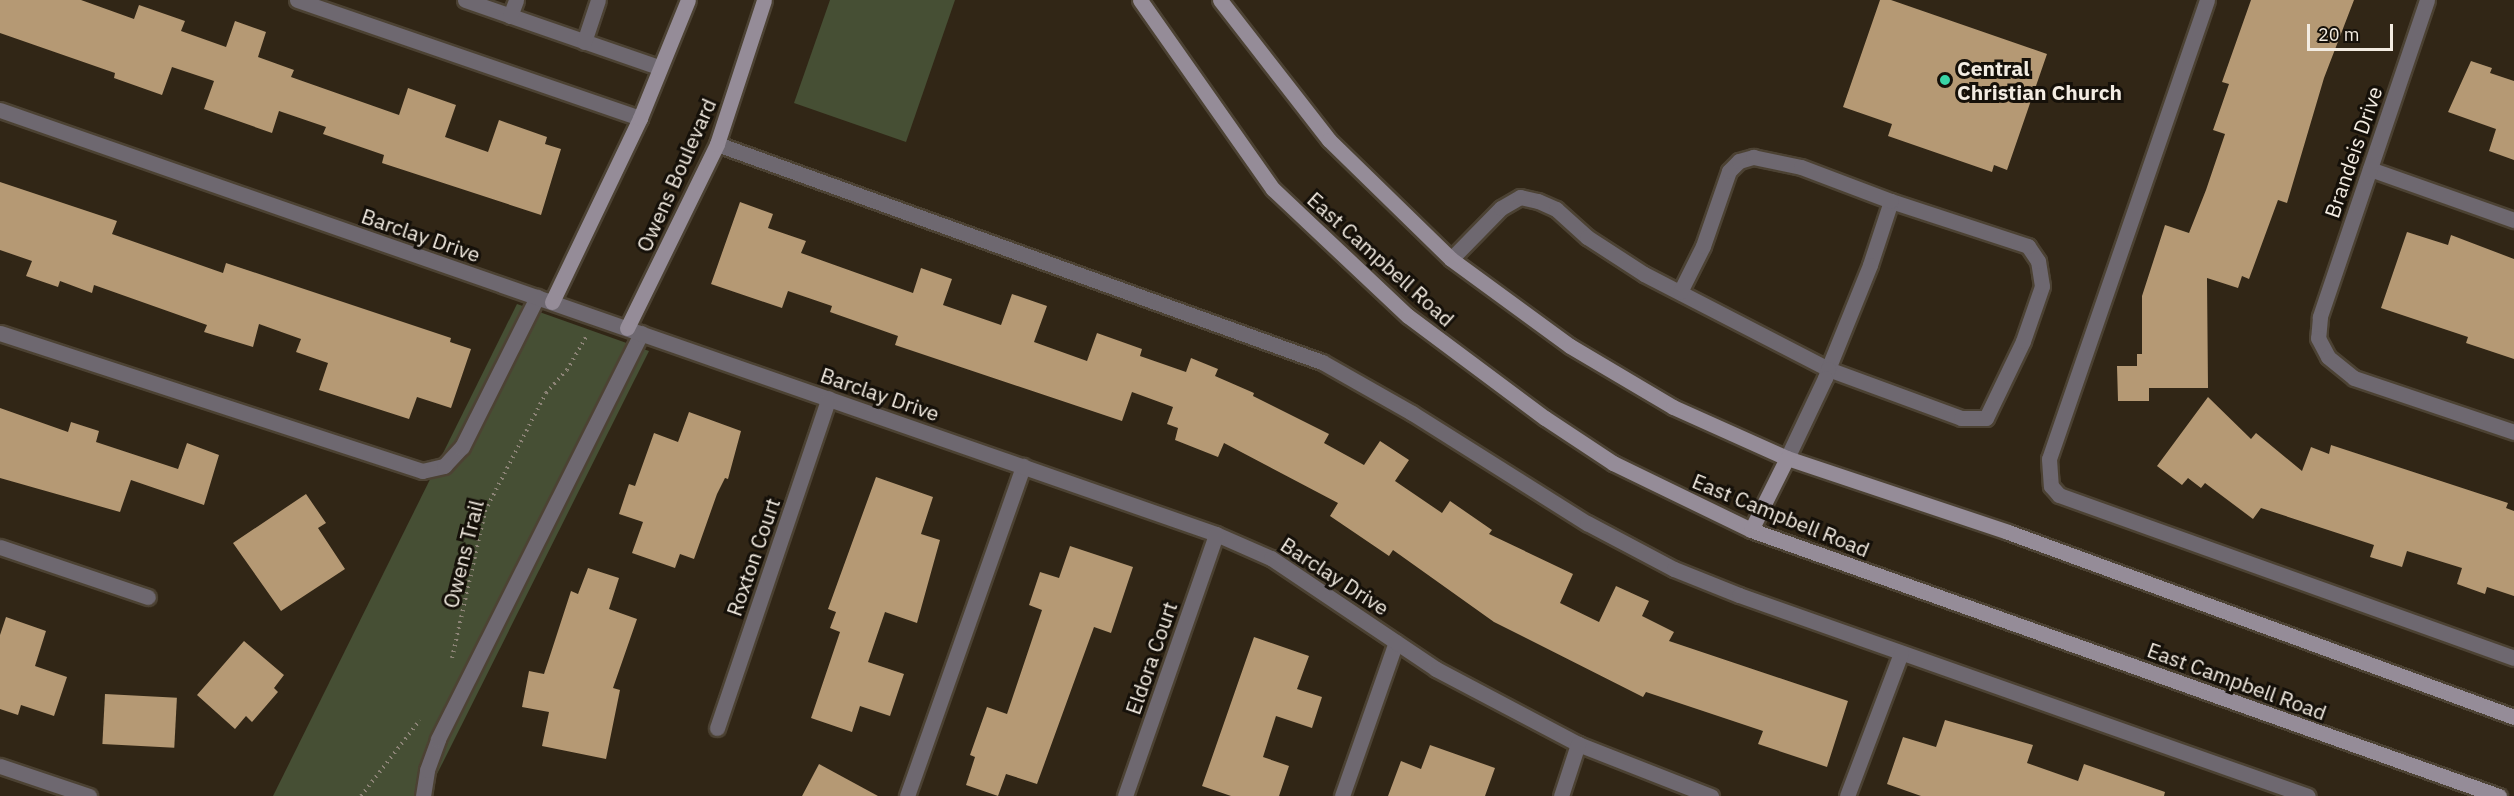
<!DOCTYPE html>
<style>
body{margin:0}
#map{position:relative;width:2514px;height:796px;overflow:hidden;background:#312616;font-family:"IBM Plex Sans",sans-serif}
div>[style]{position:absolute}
.green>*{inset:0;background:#464f34}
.building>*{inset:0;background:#b59974;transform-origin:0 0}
.path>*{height:4px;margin-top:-2px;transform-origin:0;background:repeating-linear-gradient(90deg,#8d8477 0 1.5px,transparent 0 6px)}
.roads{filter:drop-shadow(2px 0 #4c4233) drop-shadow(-2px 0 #4c4233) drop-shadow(0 2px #4c4233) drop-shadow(0 -2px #4c4233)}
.lane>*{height:15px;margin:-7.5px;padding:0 7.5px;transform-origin:7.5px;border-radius:7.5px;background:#6e6870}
.street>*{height:15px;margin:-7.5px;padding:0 7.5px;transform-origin:7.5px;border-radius:7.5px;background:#6e6870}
.secondary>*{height:15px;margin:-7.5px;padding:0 7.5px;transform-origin:7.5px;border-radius:7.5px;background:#958c98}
.dots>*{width:16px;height:16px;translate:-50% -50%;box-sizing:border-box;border:3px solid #151009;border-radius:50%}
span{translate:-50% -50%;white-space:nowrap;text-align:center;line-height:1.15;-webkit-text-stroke:6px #151009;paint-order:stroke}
.poi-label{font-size:21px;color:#f3ece2;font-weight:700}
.left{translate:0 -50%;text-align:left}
.street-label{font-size:21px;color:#f3ece2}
.scale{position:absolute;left:2307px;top:24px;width:86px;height:27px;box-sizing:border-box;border:3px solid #f3ece2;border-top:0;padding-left:8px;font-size:18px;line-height:21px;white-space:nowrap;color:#f3ece2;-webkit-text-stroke:4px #151009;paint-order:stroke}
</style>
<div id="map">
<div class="green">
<i style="clip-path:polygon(830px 0,955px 0,906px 142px,794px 103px)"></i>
<i style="clip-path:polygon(517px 304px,649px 351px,426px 796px,273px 796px)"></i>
</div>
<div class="building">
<i style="clip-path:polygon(0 0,81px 0,134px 19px,139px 5px,185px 21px,181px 31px,226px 47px,235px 21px,266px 32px,258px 57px,294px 70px,291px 77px,399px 115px,408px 88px,456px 105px,445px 137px,488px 152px,499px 120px,547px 137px,545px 144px,561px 149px,541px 215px,382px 163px,384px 155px,323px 134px,326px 127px,279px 111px,272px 133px,204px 109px,214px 81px,172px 67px,162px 95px,114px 78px,115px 73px,0 33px)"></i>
<i style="clip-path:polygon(1880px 0,1891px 0,2047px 54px,2007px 170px,1994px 165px,1992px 172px,1888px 136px,1892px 124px,1843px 107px)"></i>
<i style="clip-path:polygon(2251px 0,2354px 0,2324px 78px,2287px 203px,2278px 200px,2249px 279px,2242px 276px,2238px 288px,2207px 278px,2208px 388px,2149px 388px,2149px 401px,2118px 401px,2117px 366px,2137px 366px,2137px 354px,2142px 354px,2142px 296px,2165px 225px,2189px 233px,2206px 190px,2225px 134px,2213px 130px,2229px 84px,2222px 82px)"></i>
<i style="clip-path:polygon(2471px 61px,2492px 68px,2490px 73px,2514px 81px,2514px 160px,2489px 151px,2496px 129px,2448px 112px)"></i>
<i style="clip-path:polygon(0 182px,117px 221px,112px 234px,223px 273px,226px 263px,451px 338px,450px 342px,471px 349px,451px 408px,417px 397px,409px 419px,319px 390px,328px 363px,296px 352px,301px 339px,259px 324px,253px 347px,204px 332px,207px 325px,94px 285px,92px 293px,60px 281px,58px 287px,26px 276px,32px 261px,0 250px)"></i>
<i style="clip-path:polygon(740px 202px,773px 214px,768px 228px,806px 241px,801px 253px,913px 293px,921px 268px,952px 279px,943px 305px,1001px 325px,1012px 294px,1047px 306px,1034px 342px,1087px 361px,1097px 333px,1142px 349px,1140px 356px,1186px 372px,1191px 358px,1218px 369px,1215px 376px,1254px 393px,1253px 396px,1329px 434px,1324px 443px,1364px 465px,1380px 441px,1409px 460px,1395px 481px,1442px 513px,1450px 501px,1492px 530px,1489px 534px,1573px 574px,1560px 603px,1599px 622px,1616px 586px,1649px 601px,1642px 616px,1674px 632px,1669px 641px,1848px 701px,1827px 767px,1758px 744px,1763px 731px,1646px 692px,1643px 697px,1494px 622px,1393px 550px,1389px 556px,1330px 516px,1338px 503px,1224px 443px,1218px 457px,1175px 440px,1178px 428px,1167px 424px,1173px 407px,1132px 392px,1122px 421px,895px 345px,898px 336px,830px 312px,832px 306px,788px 291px,782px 308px,711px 284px)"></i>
<i style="clip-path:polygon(2407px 232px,2448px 245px,2451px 235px,2514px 259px,2514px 359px,2466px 343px,2468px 337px,2381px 308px)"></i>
<i style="clip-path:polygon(2208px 397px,2251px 439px,2256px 433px,2302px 471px,2311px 447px,2329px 454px,2331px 445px,2508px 503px,2506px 508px,2514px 511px,2514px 596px,2487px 587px,2485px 594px,2457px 584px,2462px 568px,2407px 551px,2402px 567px,2370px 557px,2374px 545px,2261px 508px,2253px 519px,2205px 483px,2201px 488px,2188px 478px,2182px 485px,2157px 466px)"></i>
<i style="clip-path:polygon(0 408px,68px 432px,71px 422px,99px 431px,96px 442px,178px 469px,187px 443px,219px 455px,204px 505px,131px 480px,120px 512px,0 478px)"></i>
<i style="clip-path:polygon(689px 412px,741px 431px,728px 479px,725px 478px,717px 494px,694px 559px,680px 554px,675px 568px,632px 553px,643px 522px,619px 514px,629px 484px,635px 486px,654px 433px,678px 442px)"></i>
<i style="clip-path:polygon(876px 477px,933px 497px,921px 534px,940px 540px,917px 623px,885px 612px,868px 662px,904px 674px,890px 716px,860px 706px,852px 732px,811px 718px,840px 632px,830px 628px,836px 612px,828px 609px)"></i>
<i style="clip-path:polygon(306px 494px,326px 523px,318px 528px,345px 569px,281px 611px,233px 543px)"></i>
<i style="clip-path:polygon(1070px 546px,1133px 567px,1111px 633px,1094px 627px,1037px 784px,1006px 774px,998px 796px,966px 785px,975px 757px,970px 755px,987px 707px,1007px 714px,1042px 610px,1029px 605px,1040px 572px,1059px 578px)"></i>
<i style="clip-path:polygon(588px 568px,619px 578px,609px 609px,637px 619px,613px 688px,620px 690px,606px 759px,542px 746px,549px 712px,522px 707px,529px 671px,544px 674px,571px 591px,578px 594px)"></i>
<i style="clip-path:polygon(6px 617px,46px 631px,35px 666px,67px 677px,54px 716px,21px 705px,18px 715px,0 709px,0 635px)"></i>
<i style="clip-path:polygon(1254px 637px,1309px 656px,1297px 689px,1322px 697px,1312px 728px,1276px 716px,1263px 757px,1289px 766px,1279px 796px,1231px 796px,1202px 786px)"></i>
<i style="clip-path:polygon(244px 641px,284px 675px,274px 688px,278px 692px,252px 722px,246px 716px,235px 729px,197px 695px)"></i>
<i style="left:105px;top:694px;width:72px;height:50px;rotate:3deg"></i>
<i style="clip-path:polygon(1945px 720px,2033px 745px,2027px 763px,2078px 781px,2084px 764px,2165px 792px,2164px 796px,1921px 796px,1887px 784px,1903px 737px,1936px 747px)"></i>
<i style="clip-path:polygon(1430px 745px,1495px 768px,1485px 796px,1388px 796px,1401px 761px,1421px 769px)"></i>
<i style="clip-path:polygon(819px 764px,878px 796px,802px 796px)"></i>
</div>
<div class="path">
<i style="left:452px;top:658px;width:151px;rotate:-77.3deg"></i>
<i style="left:485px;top:511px;width:133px;rotate:-62.7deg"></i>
<i style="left:546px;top:393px;width:31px;rotate:-48deg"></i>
<i style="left:567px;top:370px;width:38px;rotate:-60deg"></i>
<i style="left:361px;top:796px;width:96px;rotate:-52.2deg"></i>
</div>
<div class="roads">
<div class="lane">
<i style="left:297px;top:0;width:363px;rotate:19deg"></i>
<i style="left:465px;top:0;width:205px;rotate:19.1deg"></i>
<i style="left:2207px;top:0;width:485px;rotate:109deg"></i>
<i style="left:2049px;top:459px;width:27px;rotate:86deg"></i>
<i style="left:2051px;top:486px;width:12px;rotate:48deg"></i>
<i style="left:2059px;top:495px;width:483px;rotate:19.7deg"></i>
<i style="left:510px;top:16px;width:17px;rotate:-69deg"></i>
<i style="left:584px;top:42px;width:44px;rotate:-71.6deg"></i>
<i style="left:717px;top:144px;width:643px;rotate:19.82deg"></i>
<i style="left:1322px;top:362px;width:103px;rotate:29.5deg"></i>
<i style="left:1412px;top:413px;width:207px;rotate:32.2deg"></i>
<i style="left:1587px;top:523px;width:98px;rotate:27.9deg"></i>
<i style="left:1674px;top:569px;width:70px;rotate:21.8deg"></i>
<i style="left:1739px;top:595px;width:603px;rotate:19.46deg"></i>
<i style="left:2370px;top:169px;width:153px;rotate:19.5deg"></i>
<i style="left:1451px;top:259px;width:71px;rotate:-45.6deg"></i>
<i style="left:1501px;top:208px;width:22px;rotate:-30deg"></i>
<i style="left:1520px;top:197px;width:18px;rotate:13deg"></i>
<i style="left:1538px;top:201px;width:20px;rotate:24deg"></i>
<i style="left:1556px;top:209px;width:42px;rotate:42.1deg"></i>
<i style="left:1587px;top:237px;width:68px;rotate:33deg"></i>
<i style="left:1644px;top:274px;width:207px;rotate:27.3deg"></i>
<i style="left:1828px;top:369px;width:142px;rotate:20.2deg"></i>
<i style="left:1961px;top:418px;width:25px"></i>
<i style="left:1986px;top:418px;width:85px;rotate:-64.3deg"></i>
<i style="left:2023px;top:341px;width:58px;rotate:-70.9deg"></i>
<i style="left:2042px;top:286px;width:25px;rotate:-99deg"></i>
<i style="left:2038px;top:261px;width:18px;rotate:-124deg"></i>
<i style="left:2028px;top:246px;width:144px;rotate:-161.8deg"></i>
<i style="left:1891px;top:201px;width:67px;rotate:108.2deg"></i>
<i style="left:1870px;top:265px;width:112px;rotate:112deg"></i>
<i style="left:1828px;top:369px;width:9px;rotate:108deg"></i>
<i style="left:1825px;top:378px;width:89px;rotate:115.4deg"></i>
<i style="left:1680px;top:292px;width:51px;rotate:-63.4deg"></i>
<i style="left:1703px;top:246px;width:79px;rotate:-70.9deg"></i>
<i style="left:1729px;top:171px;width:14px;rotate:-45deg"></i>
<i style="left:1739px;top:161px;width:15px;rotate:-16deg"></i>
<i style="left:1753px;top:157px;width:49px;rotate:11.8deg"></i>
<i style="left:1801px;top:167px;width:96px;rotate:20.7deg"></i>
<i style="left:0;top:333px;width:444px;rotate:18.1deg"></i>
<i style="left:422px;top:471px;width:23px;rotate:-13deg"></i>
<i style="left:444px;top:466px;width:26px;rotate:-47deg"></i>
<i style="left:462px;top:447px;width:168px;rotate:-63.4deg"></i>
<i style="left:0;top:766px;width:94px;rotate:18.6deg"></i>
<i style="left:423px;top:796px;width:26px;rotate:-81deg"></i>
<i style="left:427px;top:770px;width:33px;rotate:-70deg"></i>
<i style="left:438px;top:739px;width:454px;rotate:-63.4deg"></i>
<i style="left:907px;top:796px;width:350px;rotate:-70.6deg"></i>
<i style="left:1342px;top:796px;width:163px;rotate:-70.7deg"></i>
<i style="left:1847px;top:796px;width:153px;rotate:-69.3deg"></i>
</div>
<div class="street">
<i style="left:2427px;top:0;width:335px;rotate:108.7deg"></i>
<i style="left:2320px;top:317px;width:21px;rotate:95deg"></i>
<i style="left:2318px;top:338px;width:21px;rotate:62deg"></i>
<i style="left:2328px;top:357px;width:33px;rotate:39deg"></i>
<i style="left:2354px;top:378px;width:169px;rotate:18.6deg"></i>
<i style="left:0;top:110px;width:1288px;rotate:19.22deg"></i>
<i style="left:1216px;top:534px;width:60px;rotate:23.6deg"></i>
<i style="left:1271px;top:558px;width:199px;rotate:33.9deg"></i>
<i style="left:1436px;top:669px;width:161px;rotate:27.8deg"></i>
<i style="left:1578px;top:744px;width:143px;rotate:21.4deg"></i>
<i style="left:0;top:547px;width:156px;rotate:18.7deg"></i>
<i style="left:717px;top:728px;width:348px;rotate:-71.3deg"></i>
<i style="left:1125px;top:796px;width:277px;rotate:-70.8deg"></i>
<i style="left:1561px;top:796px;width:55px;rotate:-71.9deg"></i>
</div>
<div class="secondary">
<i style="left:1140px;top:0;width:231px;rotate:54.9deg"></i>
<i style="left:1273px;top:189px;width:185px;rotate:43.3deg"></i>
<i style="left:1408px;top:316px;width:171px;rotate:36.7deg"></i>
<i style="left:1545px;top:418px;width:82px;rotate:33.5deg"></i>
<i style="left:1613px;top:463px;width:153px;rotate:25.9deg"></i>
<i style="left:1751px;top:530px;width:794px;rotate:19.58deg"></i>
<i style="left:1220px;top:0;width:177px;rotate:52.1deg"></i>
<i style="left:1329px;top:140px;width:170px;rotate:44.3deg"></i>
<i style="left:1451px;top:259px;width:147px;rotate:36.2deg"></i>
<i style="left:1570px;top:346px;width:120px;rotate:30.6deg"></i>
<i style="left:1673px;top:407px;width:125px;rotate:24.1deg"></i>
<i style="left:1787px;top:458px;width:233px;rotate:18.5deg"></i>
<i style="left:2008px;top:532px;width:539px;rotate:20.08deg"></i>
<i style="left:552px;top:302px;width:204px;rotate:-64.4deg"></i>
<i style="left:640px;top:118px;width:127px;rotate:-67.9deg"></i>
<i style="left:627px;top:328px;width:205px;rotate:-63.9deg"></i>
<i style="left:717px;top:144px;width:151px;rotate:-71.9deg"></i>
<i style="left:1751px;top:530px;width:80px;rotate:-63.4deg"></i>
</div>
</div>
<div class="dots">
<i style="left:1945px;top:80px;background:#39d4a5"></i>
</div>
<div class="poi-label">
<span class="left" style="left:1957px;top:80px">Central<br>Christian Church</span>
</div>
<div class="street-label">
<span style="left:2353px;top:152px;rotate:-71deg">Brandeis Drive</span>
<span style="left:676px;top:175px;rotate:-66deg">Owens Boulevard</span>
<span style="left:421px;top:235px;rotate:19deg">Barclay Drive</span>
<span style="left:1381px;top:259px;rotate:42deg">East Campbell Road</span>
<span style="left:880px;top:394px;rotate:19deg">Barclay Drive</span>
<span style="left:1781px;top:515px;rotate:22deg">East Campbell Road</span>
<span style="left:463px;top:554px;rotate:-76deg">Owens Trail</span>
<span style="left:753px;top:557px;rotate:-71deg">Roxton Court</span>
<span style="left:1335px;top:576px;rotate:33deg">Barclay Drive</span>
<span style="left:1151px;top:658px;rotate:-71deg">Eldora Court</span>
<span style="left:2237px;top:681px;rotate:20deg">East Campbell Road</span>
</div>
<div class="scale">20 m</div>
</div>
